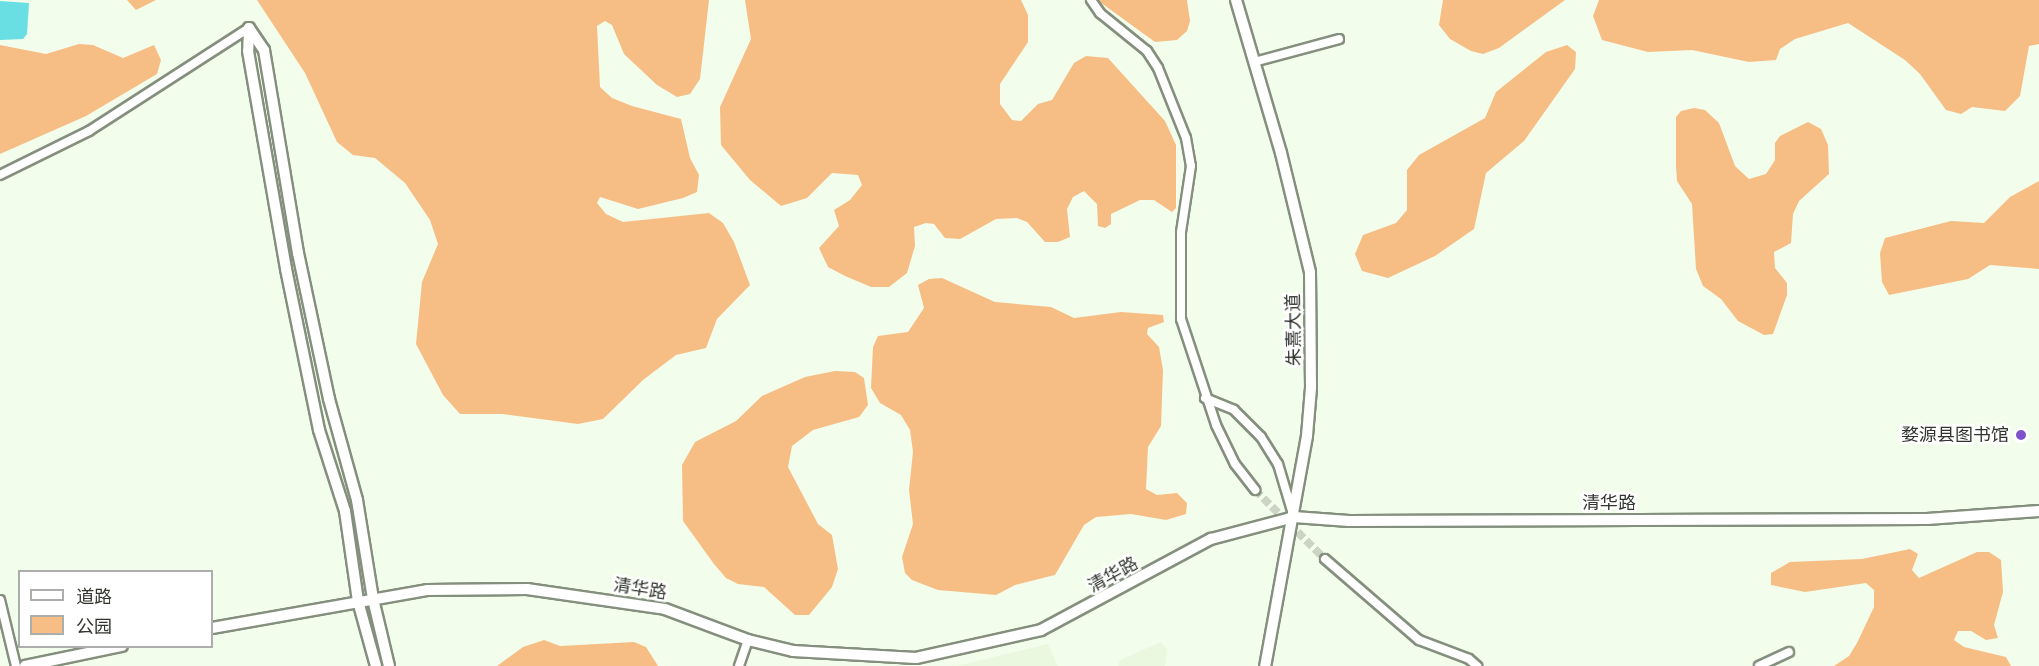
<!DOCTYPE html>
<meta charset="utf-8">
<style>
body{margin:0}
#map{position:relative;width:2039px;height:666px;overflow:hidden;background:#f3fdeb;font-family:Lora,"Noto Sans SC",serif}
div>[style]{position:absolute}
.built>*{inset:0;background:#e9f8de}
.green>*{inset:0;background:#f6be84}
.water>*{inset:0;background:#69dfe3}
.minor-tunnel>*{height:8px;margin-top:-4px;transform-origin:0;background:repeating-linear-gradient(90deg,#ccd5c5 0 8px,transparent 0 12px)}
.roads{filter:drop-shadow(2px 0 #858f7e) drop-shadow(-2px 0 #858f7e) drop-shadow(0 2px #858f7e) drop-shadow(0 -2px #858f7e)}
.minor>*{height:8px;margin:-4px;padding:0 4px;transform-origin:4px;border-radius:4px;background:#fff}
.major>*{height:10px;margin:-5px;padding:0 5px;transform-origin:5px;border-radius:5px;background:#fff}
.dots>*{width:16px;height:16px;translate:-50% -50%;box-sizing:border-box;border:3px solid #fff;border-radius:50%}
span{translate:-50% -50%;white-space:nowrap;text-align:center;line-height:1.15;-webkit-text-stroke:5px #fff;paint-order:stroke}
.street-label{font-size:18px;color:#31352e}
.poi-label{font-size:18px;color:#31352e}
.right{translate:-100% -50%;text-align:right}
.legend{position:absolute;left:18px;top:570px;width:195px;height:78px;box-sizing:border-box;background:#fff;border:2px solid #adaeab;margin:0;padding:8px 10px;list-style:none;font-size:18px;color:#31352e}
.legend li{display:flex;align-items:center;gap:12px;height:30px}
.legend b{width:30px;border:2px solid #adaeab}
</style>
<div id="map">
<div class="built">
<i style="clip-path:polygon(1161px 642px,1167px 650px,1165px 666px,1118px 666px,1120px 660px)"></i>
<i style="clip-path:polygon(1048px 644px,1058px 666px,956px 666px)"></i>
</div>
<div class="green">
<i style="clip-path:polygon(127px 0,156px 0,136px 10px)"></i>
<i style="clip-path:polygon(257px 0,709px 0,700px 79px,690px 94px,677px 97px,657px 85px,624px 54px,612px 25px,605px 21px,597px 26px,600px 87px,612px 98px,632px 106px,681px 119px,690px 158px,699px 175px,697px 192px,683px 198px,638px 209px,600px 197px,597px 203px,606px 214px,623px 222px,709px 213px,723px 223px,734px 242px,750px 285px,717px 319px,706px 348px,676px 355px,643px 380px,603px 419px,578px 424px,502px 414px,460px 414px,443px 395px,416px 344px,422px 282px,438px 244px,430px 220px,405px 183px,375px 158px,353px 155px,337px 142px,305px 73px)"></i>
<i style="clip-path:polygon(745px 0,1021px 0,1028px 15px,1028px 42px,1000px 84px,1000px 104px,1012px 120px,1021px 121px,1038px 104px,1052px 100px,1074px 63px,1086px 56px,1108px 58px,1165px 121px,1176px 145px,1176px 208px,1172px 212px,1154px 200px,1140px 200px,1111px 214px,1111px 224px,1105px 228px,1098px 226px,1097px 204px,1084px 191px,1073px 197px,1067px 209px,1070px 237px,1058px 242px,1045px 242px,1027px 222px,1017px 218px,996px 219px,960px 239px,945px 238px,934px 224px,926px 223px,914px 227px,915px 246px,907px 273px,889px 287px,871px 287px,845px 276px,828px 267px,819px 248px,839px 226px,834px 210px,850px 200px,862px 185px,858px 175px,832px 173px,807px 198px,781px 206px,750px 180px,721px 145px,720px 107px,751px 39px)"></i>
<i style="clip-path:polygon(1097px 0,1187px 0,1190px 21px,1187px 31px,1177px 40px,1155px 42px)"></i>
<i style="clip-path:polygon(1443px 0,1565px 0,1499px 48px,1483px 54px,1471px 51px,1450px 39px,1439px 25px)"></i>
<i style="clip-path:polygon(1599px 0,2039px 0,2039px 44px,2029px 46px,2020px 96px,2005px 111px,1972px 107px,1961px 114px,1946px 110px,1920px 74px,1905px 60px,1848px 23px,1795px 39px,1780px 49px,1776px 60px,1749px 62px,1692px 50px,1648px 52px,1602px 40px,1593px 16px)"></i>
<i style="clip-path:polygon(79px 44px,93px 45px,123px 58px,154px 45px,161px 60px,157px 74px,86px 116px,0 154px,0 45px,46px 54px)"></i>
<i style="clip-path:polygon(1567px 45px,1576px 52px,1575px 69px,1524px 141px,1486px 173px,1474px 229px,1435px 256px,1388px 278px,1362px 271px,1355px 254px,1363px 235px,1396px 223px,1407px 210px,1407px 170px,1419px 155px,1485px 118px,1496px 92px,1546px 52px)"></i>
<i style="clip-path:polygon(1694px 108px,1705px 110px,1719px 123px,1735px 166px,1749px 179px,1766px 174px,1775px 160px,1775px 143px,1780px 136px,1808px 122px,1821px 129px,1828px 145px,1829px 174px,1799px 201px,1793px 214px,1791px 243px,1774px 252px,1775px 268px,1787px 283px,1787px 295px,1773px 334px,1764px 335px,1738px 321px,1721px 299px,1703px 286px,1696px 269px,1692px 204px,1677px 181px,1676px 167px,1676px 117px,1681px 111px)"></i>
<i style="clip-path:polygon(2039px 181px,2039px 269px,1990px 265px,1968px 279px,1889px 295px,1882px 282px,1880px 253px,1885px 238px,1951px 221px,1984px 223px,2010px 197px)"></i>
<i style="clip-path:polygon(942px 278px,995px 302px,1051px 307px,1074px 318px,1121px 312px,1163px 315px,1164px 322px,1148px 328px,1147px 334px,1159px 347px,1163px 370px,1161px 426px,1148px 447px,1146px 489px,1157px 495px,1177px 493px,1187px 503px,1186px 514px,1166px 520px,1131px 514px,1096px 517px,1084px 525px,1055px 575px,1015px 585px,996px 595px,938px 590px,912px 580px,905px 573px,902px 557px,913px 524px,909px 490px,913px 452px,910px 430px,901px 415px,880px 403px,871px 388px,873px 347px,878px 336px,908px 332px,924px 308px,918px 285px,929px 279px)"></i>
<i style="clip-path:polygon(835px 371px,855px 372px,864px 378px,868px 405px,859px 417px,813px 430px,792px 446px,788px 467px,818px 524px,832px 535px,838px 569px,832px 587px,809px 615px,795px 615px,764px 587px,738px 584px,726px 578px,714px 564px,683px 521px,682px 465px,695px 442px,736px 421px,762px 396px,805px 377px)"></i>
<i style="clip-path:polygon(1910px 549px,1918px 554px,1912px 570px,1919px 578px,1977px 552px,1989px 552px,2001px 560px,2003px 592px,1994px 625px,1998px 638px,1986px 640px,1971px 631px,1958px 631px,1954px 640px,1964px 647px,2006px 657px,2011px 666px,1834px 666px,1849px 656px,1857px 643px,1874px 607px,1874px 590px,1866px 583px,1805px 592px,1771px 585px,1771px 573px,1790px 562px,1862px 559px)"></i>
<i style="clip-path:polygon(544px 640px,560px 646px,634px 642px,646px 647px,658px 666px,497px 666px,523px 647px)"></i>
</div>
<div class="water">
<i style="clip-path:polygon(0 1px,29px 3px,27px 34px,23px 39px,0 40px)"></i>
</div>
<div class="minor-tunnel">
<i style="left:1255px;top:490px;width:98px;rotate:44.6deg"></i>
</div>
<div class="roads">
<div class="minor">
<i style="left:1091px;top:0;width:16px;rotate:55deg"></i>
<i style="left:1100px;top:13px;width:60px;rotate:39deg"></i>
<i style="left:1147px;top:51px;width:20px;rotate:57deg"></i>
<i style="left:1158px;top:68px;width:75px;rotate:68.2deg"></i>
<i style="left:1186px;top:138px;width:28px;rotate:80deg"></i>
<i style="left:1191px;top:166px;width:67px;rotate:98.6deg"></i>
<i style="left:1181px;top:232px;width:87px;rotate:90deg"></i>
<i style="left:1181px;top:319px;width:112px;rotate:71.7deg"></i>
<i style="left:1216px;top:425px;width:43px;rotate:64deg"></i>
<i style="left:1235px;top:464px;width:33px;rotate:52deg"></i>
<i style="left:1254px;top:62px;width:88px;rotate:-15.1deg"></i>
<i style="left:0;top:175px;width:99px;rotate:-26.3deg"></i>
<i style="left:89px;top:131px;width:190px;rotate:-32.8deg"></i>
<i style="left:1205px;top:398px;width:31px;rotate:22deg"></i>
<i style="left:1234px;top:410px;width:38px;rotate:45deg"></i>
<i style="left:1261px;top:437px;width:32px;rotate:58deg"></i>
<i style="left:1278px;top:464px;width:49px;rotate:73.4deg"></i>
<i style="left:1325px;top:559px;width:124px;rotate:40.8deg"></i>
<i style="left:1419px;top:640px;width:53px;rotate:20.8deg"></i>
<i style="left:1469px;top:659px;width:11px;rotate:41deg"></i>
<i style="left:0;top:600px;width:68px;rotate:76.4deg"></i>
<i style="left:739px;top:666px;width:28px;rotate:-71deg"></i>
<i style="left:1759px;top:666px;width:33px;rotate:-25deg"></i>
</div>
<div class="major">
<i style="left:1236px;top:0;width:159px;rotate:73.6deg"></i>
<i style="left:1281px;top:153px;width:122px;rotate:76.3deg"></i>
<i style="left:1310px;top:272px;width:116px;rotate:89.5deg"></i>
<i style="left:1311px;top:388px;width:48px;rotate:94.8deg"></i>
<i style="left:1307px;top:436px;width:234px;rotate:100.3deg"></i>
<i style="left:249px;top:28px;width:27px;rotate:56deg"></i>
<i style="left:264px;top:50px;width:206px;rotate:80.5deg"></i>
<i style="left:298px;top:253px;width:149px;rotate:78deg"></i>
<i style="left:329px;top:399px;width:105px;rotate:74.5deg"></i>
<i style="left:357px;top:500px;width:100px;rotate:80.8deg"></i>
<i style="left:373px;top:599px;width:69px;rotate:76.6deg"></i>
<i style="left:249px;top:28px;width:23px;rotate:92deg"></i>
<i style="left:248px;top:51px;width:221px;rotate:80.1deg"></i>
<i style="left:286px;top:269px;width:164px;rotate:78.4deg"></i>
<i style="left:319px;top:430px;width:85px;rotate:72.2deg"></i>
<i style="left:345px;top:511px;width:91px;rotate:81.8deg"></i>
<i style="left:358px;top:601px;width:67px;rotate:74.5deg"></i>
<i style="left:212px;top:628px;width:218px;rotate:-10deg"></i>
<i style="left:427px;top:590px;width:100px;rotate:-0.6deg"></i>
<i style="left:527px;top:589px;width:139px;rotate:8.2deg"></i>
<i style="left:665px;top:609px;width:89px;rotate:20.5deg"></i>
<i style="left:748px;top:640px;width:46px;rotate:13.7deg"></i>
<i style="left:793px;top:651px;width:123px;rotate:3.3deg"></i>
<i style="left:916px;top:658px;width:128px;rotate:-12.6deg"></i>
<i style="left:1041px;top:630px;width:193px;rotate:-28.2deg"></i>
<i style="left:1211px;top:539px;width:86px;rotate:-14.8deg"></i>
<i style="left:1294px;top:517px;width:55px;rotate:4.2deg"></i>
<i style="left:1349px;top:521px;width:578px;rotate:-0.2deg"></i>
<i style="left:1927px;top:519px;width:112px;rotate:-4.1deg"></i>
<i style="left:25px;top:666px;width:99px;rotate:-11.7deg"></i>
</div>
</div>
<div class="dots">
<i style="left:2021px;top:435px;background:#7e52cb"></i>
</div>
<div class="street-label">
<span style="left:1294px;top:330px;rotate:-91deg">朱熹大道</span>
<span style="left:1609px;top:503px">清华路</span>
<span style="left:1113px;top:575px;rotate:-29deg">清华路</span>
<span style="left:640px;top:589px;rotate:9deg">清华路</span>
</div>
<div class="poi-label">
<span class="right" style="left:2009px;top:435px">婺源县图书馆</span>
</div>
<ul class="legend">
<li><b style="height:8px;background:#fff"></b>道路</li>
<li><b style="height:16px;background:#f6be84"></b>公园</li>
</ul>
</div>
